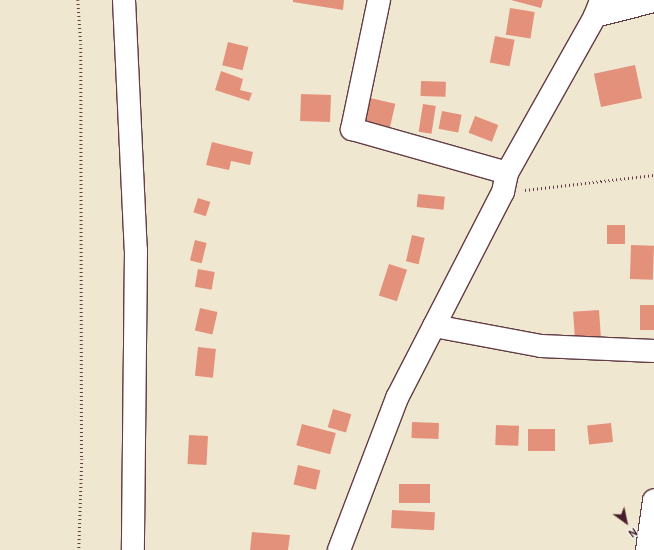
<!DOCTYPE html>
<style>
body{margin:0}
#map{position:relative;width:654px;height:550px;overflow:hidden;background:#f0e7d1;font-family:Pangolin,sans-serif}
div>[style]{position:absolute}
.building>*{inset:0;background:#e4917b;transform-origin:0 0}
.path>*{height:2.5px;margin-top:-1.25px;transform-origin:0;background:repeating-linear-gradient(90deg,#633d44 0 1px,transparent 0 4px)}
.roads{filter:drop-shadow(1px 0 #633d44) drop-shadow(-1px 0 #633d44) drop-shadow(0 1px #633d44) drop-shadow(0 -1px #633d44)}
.minor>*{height:22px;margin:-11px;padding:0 11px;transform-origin:11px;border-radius:11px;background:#fff}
span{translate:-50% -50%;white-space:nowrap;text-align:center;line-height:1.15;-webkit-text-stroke:4px #f6f6f2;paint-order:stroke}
.north{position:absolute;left:606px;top:502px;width:40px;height:40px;-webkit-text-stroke:3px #f6f6f2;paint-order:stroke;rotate:147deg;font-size:11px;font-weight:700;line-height:16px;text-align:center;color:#4a1f2b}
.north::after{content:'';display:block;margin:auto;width:14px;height:18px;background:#4a1f2b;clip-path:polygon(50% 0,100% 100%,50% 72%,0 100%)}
</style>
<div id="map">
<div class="building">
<i style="clip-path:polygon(293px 0,344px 0,343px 10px,293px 2px)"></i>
<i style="clip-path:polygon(511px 0,543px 0,541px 8px)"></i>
<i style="left:510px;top:8px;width:25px;height:27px;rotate:9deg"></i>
<i style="left:495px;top:36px;width:20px;height:27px;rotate:11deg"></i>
<i style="left:228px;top:42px;width:21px;height:24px;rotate:14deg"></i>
<i style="left:635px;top:65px;width:34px;height:42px;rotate:78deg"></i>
<i style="clip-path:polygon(221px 71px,243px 79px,240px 90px,252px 93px,249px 101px,215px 90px)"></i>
<i style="left:421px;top:81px;width:25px;height:15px;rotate:2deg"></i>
<i style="left:301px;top:94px;width:30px;height:27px;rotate:2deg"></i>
<i style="left:370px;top:98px;width:26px;height:29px;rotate:13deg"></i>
<i style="left:423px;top:104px;width:13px;height:28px;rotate:9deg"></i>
<i style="left:442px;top:111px;width:20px;height:18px;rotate:11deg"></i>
<i style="left:475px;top:116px;width:25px;height:18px;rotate:21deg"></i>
<i style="clip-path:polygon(212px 142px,253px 152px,250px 165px,231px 161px,229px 170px,206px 165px)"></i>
<i style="left:418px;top:194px;width:27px;height:13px;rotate:6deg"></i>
<i style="left:198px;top:198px;width:13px;height:15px;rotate:18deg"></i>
<i style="left:607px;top:225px;width:18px;height:19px"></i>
<i style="left:412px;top:235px;width:13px;height:27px;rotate:13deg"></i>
<i style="left:195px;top:240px;width:12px;height:21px;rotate:14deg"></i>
<i style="left:631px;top:245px;width:23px;height:34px;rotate:2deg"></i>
<i style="left:389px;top:264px;width:19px;height:33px;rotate:18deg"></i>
<i style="left:198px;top:269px;width:17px;height:18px;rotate:10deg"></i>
<i style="left:640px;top:305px;width:14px;height:25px"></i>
<i style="left:200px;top:308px;width:18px;height:23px;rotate:13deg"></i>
<i style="left:599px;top:310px;width:27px;height:26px;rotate:86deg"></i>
<i style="left:198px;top:347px;width:18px;height:29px;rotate:6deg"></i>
<i style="left:333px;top:409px;width:19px;height:19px;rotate:16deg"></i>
<i style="left:412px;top:422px;width:27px;height:16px;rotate:2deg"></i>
<i style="left:611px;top:423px;width:19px;height:24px;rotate:84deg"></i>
<i style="left:302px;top:424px;width:35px;height:22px;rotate:15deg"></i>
<i style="left:496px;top:425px;width:23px;height:20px;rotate:2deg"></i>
<i style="left:555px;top:429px;width:22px;height:27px;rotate:90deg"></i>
<i style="left:189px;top:435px;width:19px;height:29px;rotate:3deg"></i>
<i style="left:298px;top:465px;width:23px;height:20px;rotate:13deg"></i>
<i style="left:399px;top:484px;width:31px;height:19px"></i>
<i style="left:392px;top:510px;width:43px;height:18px;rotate:3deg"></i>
<i style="clip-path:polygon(252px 532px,290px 535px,288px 550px,250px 550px)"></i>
</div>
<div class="path">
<i style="left:78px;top:0;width:44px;rotate:86.1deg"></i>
<i style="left:81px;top:44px;width:415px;rotate:89.9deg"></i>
<i style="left:82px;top:459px;width:91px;rotate:91.9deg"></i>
<i style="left:525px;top:190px;width:130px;rotate:-6.6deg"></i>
</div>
<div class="roads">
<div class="minor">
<i style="left:124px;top:0;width:250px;rotate:87.3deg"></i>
<i style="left:136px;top:250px;width:300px;rotate:90.6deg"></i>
<i style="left:379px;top:0;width:132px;rotate:101.8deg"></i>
<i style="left:352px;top:129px;width:161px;rotate:15.8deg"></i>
<i style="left:595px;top:16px;width:61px;rotate:-14.3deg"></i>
<i style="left:434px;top:326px;width:109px;rotate:10.6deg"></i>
<i style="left:541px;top:346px;width:113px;rotate:2.5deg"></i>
<i style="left:339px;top:550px;width:163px;rotate:-69.1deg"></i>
<i style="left:397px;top:398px;width:232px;rotate:-62.8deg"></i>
<i style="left:503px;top:192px;width:19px;rotate:-78deg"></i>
<i style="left:507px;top:173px;width:180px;rotate:-60.7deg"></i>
<i style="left:595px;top:16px;width:17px;rotate:-69deg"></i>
<i style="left:647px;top:550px;width:50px;rotate:-82deg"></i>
</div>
</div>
<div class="north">N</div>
</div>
